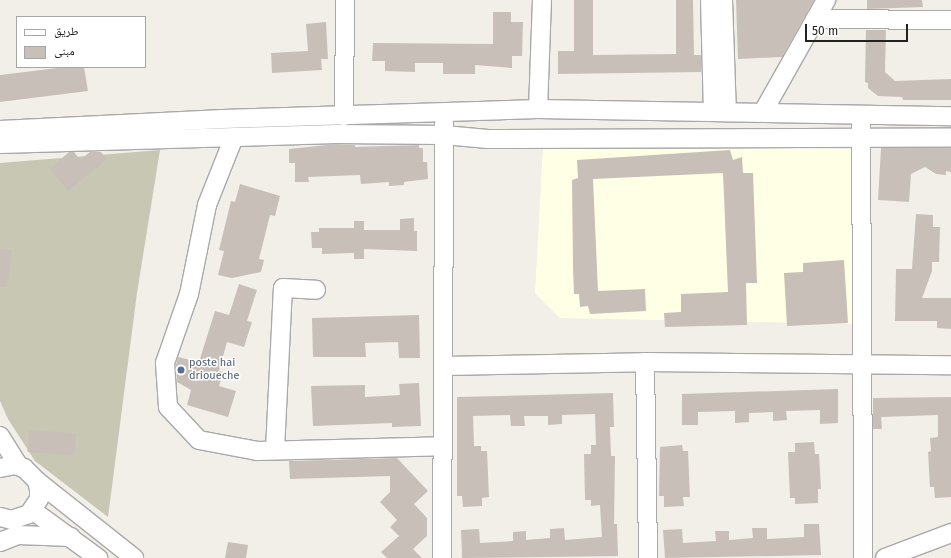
<!DOCTYPE html>
<meta charset="utf-8">
<style>
body{margin:0}
#map{position:relative;width:951px;height:558px;overflow:hidden;background:#f2efe9;font-family:"Fira Sans","Noto Naskh Arabic",sans-serif}
div>[style]{position:absolute}
.education>*{inset:0;background:#ffffe5}
.construction>*{inset:0;background:#c7c7b4}
.building>*{inset:0;background:#c7bfb8;transform-origin:0 0}
.roads{filter:drop-shadow(1px 0 #a9a9a9) drop-shadow(-1px 0 #a9a9a9) drop-shadow(0 1px #a9a9a9) drop-shadow(0 -1px #a9a9a9)}
.minor>*{height:18px;margin:-9px;padding:0 9px;transform-origin:9px;border-radius:9px;background:#fff}
.dots>*{width:11px;height:11px;translate:-50% -50%;box-sizing:border-box;border:2px solid #fff;border-radius:50%}
span{translate:-50% -50%;white-space:nowrap;text-align:center;line-height:1.15;-webkit-text-stroke:3px #fff;paint-order:stroke}
.service-label{font-size:11px;color:#4e5e75}
.left{translate:0 -50%;text-align:left}
.legend{position:absolute;left:16px;top:16px;width:130px;height:52px;box-sizing:border-box;background:#fff;border:1px solid #a7a7a7;margin:0;padding:5px 7px;list-style:none;font-size:12px;color:#222}
.legend li{display:flex;align-items:center;gap:8px;height:20px}
.legend b{width:20px;border:1px solid #a7a7a7}
.scale{position:absolute;left:805px;top:24px;width:103px;height:18px;box-sizing:border-box;border:2px solid #222;border-top:0;padding-left:5px;font-size:12px;line-height:14px;white-space:nowrap;color:#222;-webkit-text-stroke:3px #fff;paint-order:stroke}
</style>
<div id="map">
<div class="education">
<i style="clip-path:polygon(543px 148px,851px 149px,855px 324px,560px 318px,535px 293px)"></i>
</div>
<div class="construction">
<i style="clip-path:polygon(160px 150px,137px 293px,108px 517px,35px 461px,8px 419px,0 401px,0 163px)"></i>
</div>
<div class="building">
<i style="clip-path:polygon(574px 0,593px 0,593px 55px,676px 54px,676px 0,693px 0,694px 55px,701px 55px,701px 72px,558px 74px,558px 51px,574px 51px)"></i>
<i style="clip-path:polygon(736px 0,814px 0,782px 57px,738px 59px)"></i>
<i style="clip-path:polygon(867px 0,922px 0,923px 7px,867px 9px)"></i>
<i style="clip-path:polygon(493px 12px,511px 12px,511px 22px,523px 22px,522px 56px,512px 56px,512px 68px,475px 65px,475px 74px,443px 74px,443px 63px,415px 63px,415px 72px,385px 71px,385px 61px,372px 61px,373px 43px,493px 44px)"></i>
<i style="clip-path:polygon(326px 22px,328px 59px,321px 59px,322px 70px,272px 73px,271px 53px,308px 51px,306px 24px)"></i>
<i style="clip-path:polygon(866px 30px,886px 30px,885px 72px,895px 81px,951px 79px,951px 100px,903px 100px,902px 97px,878px 96px,868px 88px,868px 83px,865px 82px)"></i>
<i style="clip-path:polygon(66px 67px,84px 67px,88px 91px,0 102px,0 75px)"></i>
<i style="clip-path:polygon(337px 144px,355px 145px,355px 147px,419px 145px,419px 148px,423px 148px,423px 162px,427px 162px,428px 179px,404px 182px,404px 185px,389px 186px,389px 182px,361px 184px,360px 175px,308px 177px,309px 182px,295px 182px,295px 163px,289px 163px,289px 149px)"></i>
<i style="clip-path:polygon(881px 148px,951px 148px,951px 172px,946px 171px,946px 175px,936px 174px,925px 167px,911px 174px,909px 202px,878px 200px)"></i>
<i style="clip-path:polygon(730px 150px,733px 160px,742px 157px,743px 173px,753px 173px,757px 283px,746px 283px,747px 325px,665px 327px,664px 313px,681px 312px,681px 294px,728px 292px,723px 173px,593px 179px,598px 291px,645px 289px,646px 311px,590px 314px,588px 306px,580px 307px,579px 294px,574px 294px,573px 268px,572px 180px,578px 178px,577px 160px)"></i>
<i style="clip-path:polygon(69px 152px,74px 152px,80px 160px,90px 152px,101px 152px,107px 159px,68px 191px,50px 169px)"></i>
<i style="clip-path:polygon(240px 184px,280px 196px,275px 216px,270px 215px,259px 259px,264px 260px,261px 272px,232px 278px,218px 275px,224px 251px,219px 250px,231px 201px,235px 202px)"></i>
<i style="clip-path:polygon(916px 214px,933px 215px,933px 227px,940px 227px,939px 262px,932px 262px,932px 271px,922px 298px,951px 298px,951px 329px,937px 328px,937px 321px,895px 321px,896px 269px,912px 269px)"></i>
<i style="clip-path:polygon(414px 218px,414px 231px,417px 231px,417px 251px,364px 249px,364px 259px,354px 259px,354px 253px,322px 254px,322px 248px,312px 248px,311px 232px,319px 232px,319px 228px,354px 228px,354px 221px,364px 221px,364px 230px,400px 230px,400px 219px)"></i>
<i style="clip-path:polygon(0 249px,12px 250px,7px 287px,0 287px)"></i>
<i style="clip-path:polygon(844px 260px,848px 323px,787px 326px,784px 273px,803px 272px,803px 263px)"></i>
<i style="clip-path:polygon(239px 284px,257px 290px,247px 321px,252px 322px,244px 347px,227px 342px,219px 371px,223px 372px,219px 386px,236px 391px,228px 417px,187px 405px,191px 390px,177px 382px,176px 365px,178px 357px,199px 362px,215px 311px,229px 315px)"></i>
<i style="clip-path:polygon(419px 315px,420px 358px,399px 358px,398px 342px,365px 343px,366px 357px,313px 357px,312px 318px)"></i>
<i style="clip-path:polygon(419px 383px,421px 426px,392px 427px,392px 423px,313px 426px,311px 386px,365px 385px,365px 397px,400px 395px,399px 384px)"></i>
<i style="clip-path:polygon(838px 389px,838px 423px,820px 424px,820px 410px,786px 411px,787px 420px,773px 421px,773px 412px,749px 413px,749px 422px,735px 423px,735px 411px,698px 412px,698px 425px,682px 425px,682px 394px)"></i>
<i style="clip-path:polygon(613px 393px,614px 427px,610px 427px,611px 456px,615px 456px,614px 524px,617px 524px,618px 556px,462px 558px,461px 530px,479px 529px,480px 543px,513px 541px,513px 532px,526px 531px,526px 540px,550px 538px,550px 529px,564px 528px,565px 540px,602px 537px,600px 505px,591px 506px,591px 500px,585px 500px,584px 454px,591px 454px,591px 445px,596px 445px,595px 414px,562px 415px,562px 424px,548px 425px,548px 416px,524px 416px,525px 426px,511px 426px,510px 415px,473px 416px,474px 446px,481px 446px,481px 451px,487px 451px,489px 497px,482px 498px,482px 506px,463px 507px,462px 496px,457px 496px,457px 397px)"></i>
<i style="clip-path:polygon(951px 397px,951px 497px,935px 498px,934px 487px,930px 487px,928px 452px,931px 451px,930px 438px,938px 437px,938px 415px,881px 417px,882px 429px,873px 429px,873px 398px)"></i>
<i style="left:29px;top:430px;width:47px;height:22px;rotate:4deg"></i>
<i style="clip-path:polygon(814px 442px,815px 454px,819px 454px,821px 489px,818px 489px,818px 503px,795px 504px,795px 498px,790px 498px,788px 452px,795px 452px,795px 443px)"></i>
<i style="clip-path:polygon(682px 445px,683px 451px,688px 451px,690px 497px,683px 497px,684px 506px,664px 507px,664px 496px,659px 496px,660px 447px)"></i>
<i style="clip-path:polygon(397px 458px,428px 491px,414px 504px,427px 518px,427px 536px,413px 549px,422px 558px,387px 558px,381px 552px,399px 536px,390px 527px,397px 520px,380px 502px,390px 492px,390px 476px,290px 479px,289px 461px)"></i>
<i style="clip-path:polygon(804px 524px,819px 524px,821px 555px,665px 558px,663px 530px,682px 529px,683px 543px,716px 541px,715px 531px,729px 531px,729px 540px,753px 538px,752px 528px,767px 528px,767px 539px,804px 537px)"></i>
<i style="clip-path:polygon(228px 542px,248px 545px,246px 558px,225px 558px)"></i>
</div>
<div class="roads">
<div class="minor">
<i style="left:710px;top:0;width:111px;rotate:88.5deg"></i>
<i style="left:723px;top:0;width:112px;rotate:88deg"></i>
<i style="left:815px;top:19px;width:136px;rotate:0.4deg"></i>
<i style="left:538px;top:109px;width:109px;rotate:-87.9deg"></i>
<i style="left:763px;top:112px;width:129px;rotate:-60.6deg"></i>
<i style="left:344px;top:116px;width:116px;rotate:-89.5deg"></i>
<i style="left:861px;top:125px;width:433px;rotate:89.7deg"></i>
<i style="left:0;top:130px;width:223px;rotate:-2.8deg"></i>
<i style="left:223px;top:119px;width:315px;rotate:-1.8deg"></i>
<i style="left:538px;top:109px;width:413px;rotate:1deg"></i>
<i style="left:234px;top:137px;width:73px;rotate:111.7deg"></i>
<i style="left:207px;top:205px;width:91px;rotate:101.4deg"></i>
<i style="left:189px;top:294px;width:73px;rotate:109.2deg"></i>
<i style="left:165px;top:363px;width:44px;rotate:86.1deg"></i>
<i style="left:168px;top:407px;width:45px;rotate:46.8deg"></i>
<i style="left:199px;top:440px;width:59px;rotate:10.7deg"></i>
<i style="left:257px;top:451px;width:186px;rotate:-1.5deg"></i>
<i style="left:0;top:144px;width:337px;rotate:-1.7deg"></i>
<i style="left:337px;top:134px;width:107px;rotate:0.5deg"></i>
<i style="left:444px;top:135px;width:44px;rotate:5.2deg"></i>
<i style="left:488px;top:139px;width:463px;rotate:-0.2deg"></i>
<i style="left:645px;top:362px;width:196px;rotate:89.1deg"></i>
<i style="left:444px;top:366px;width:201px;rotate:-1.1deg"></i>
<i style="left:645px;top:362px;width:306px;rotate:0.6deg"></i>
<i style="left:0;top:436px;width:36px;rotate:58deg"></i>
<i style="left:275px;top:450px;width:162px;rotate:-87.2deg"></i>
<i style="left:283px;top:288px;width:33px;rotate:3deg"></i>
<i style="left:0;top:468px;width:16px;rotate:-11deg"></i>
<i style="left:16px;top:465px;width:9px;rotate:21deg"></i>
<i style="left:24px;top:468px;width:18px;rotate:45deg"></i>
<i style="left:37px;top:481px;width:9px;rotate:77deg"></i>
<i style="left:39px;top:490px;width:9px;rotate:90deg"></i>
<i style="left:39px;top:499px;width:18px;rotate:124deg"></i>
<i style="left:29px;top:514px;width:18px;rotate:161deg"></i>
<i style="left:12px;top:520px;width:12px;rotate:-166deg"></i>
<i style="left:37px;top:481px;width:124px;rotate:38.4deg"></i>
<i style="left:32px;top:510px;width:82px;rotate:36deg"></i>
<i style="left:0;top:542px;width:19px;rotate:-21deg"></i>
<i style="left:18px;top:535px;width:53px;rotate:2.2deg"></i>
<i style="left:442px;top:558px;width:435px;rotate:-89.7deg"></i>
<i style="left:885px;top:558px;width:71px;rotate:-20.7deg"></i>
</div>
</div>
<div class="dots">
<i style="left:181px;top:370px;background:#5c6f8a"></i>
</div>
<div class="service-label">
<span class="left" style="left:189px;top:370px">poste hai<br>drioueche</span>
</div>
<ul class="legend">
<li><b style="height:5px;background:#fff"></b>طريق</li>
<li><b style="height:11px;background:#c7bfb8"></b>مبنى</li>
</ul>
<div class="scale">50 m</div>
</div>
